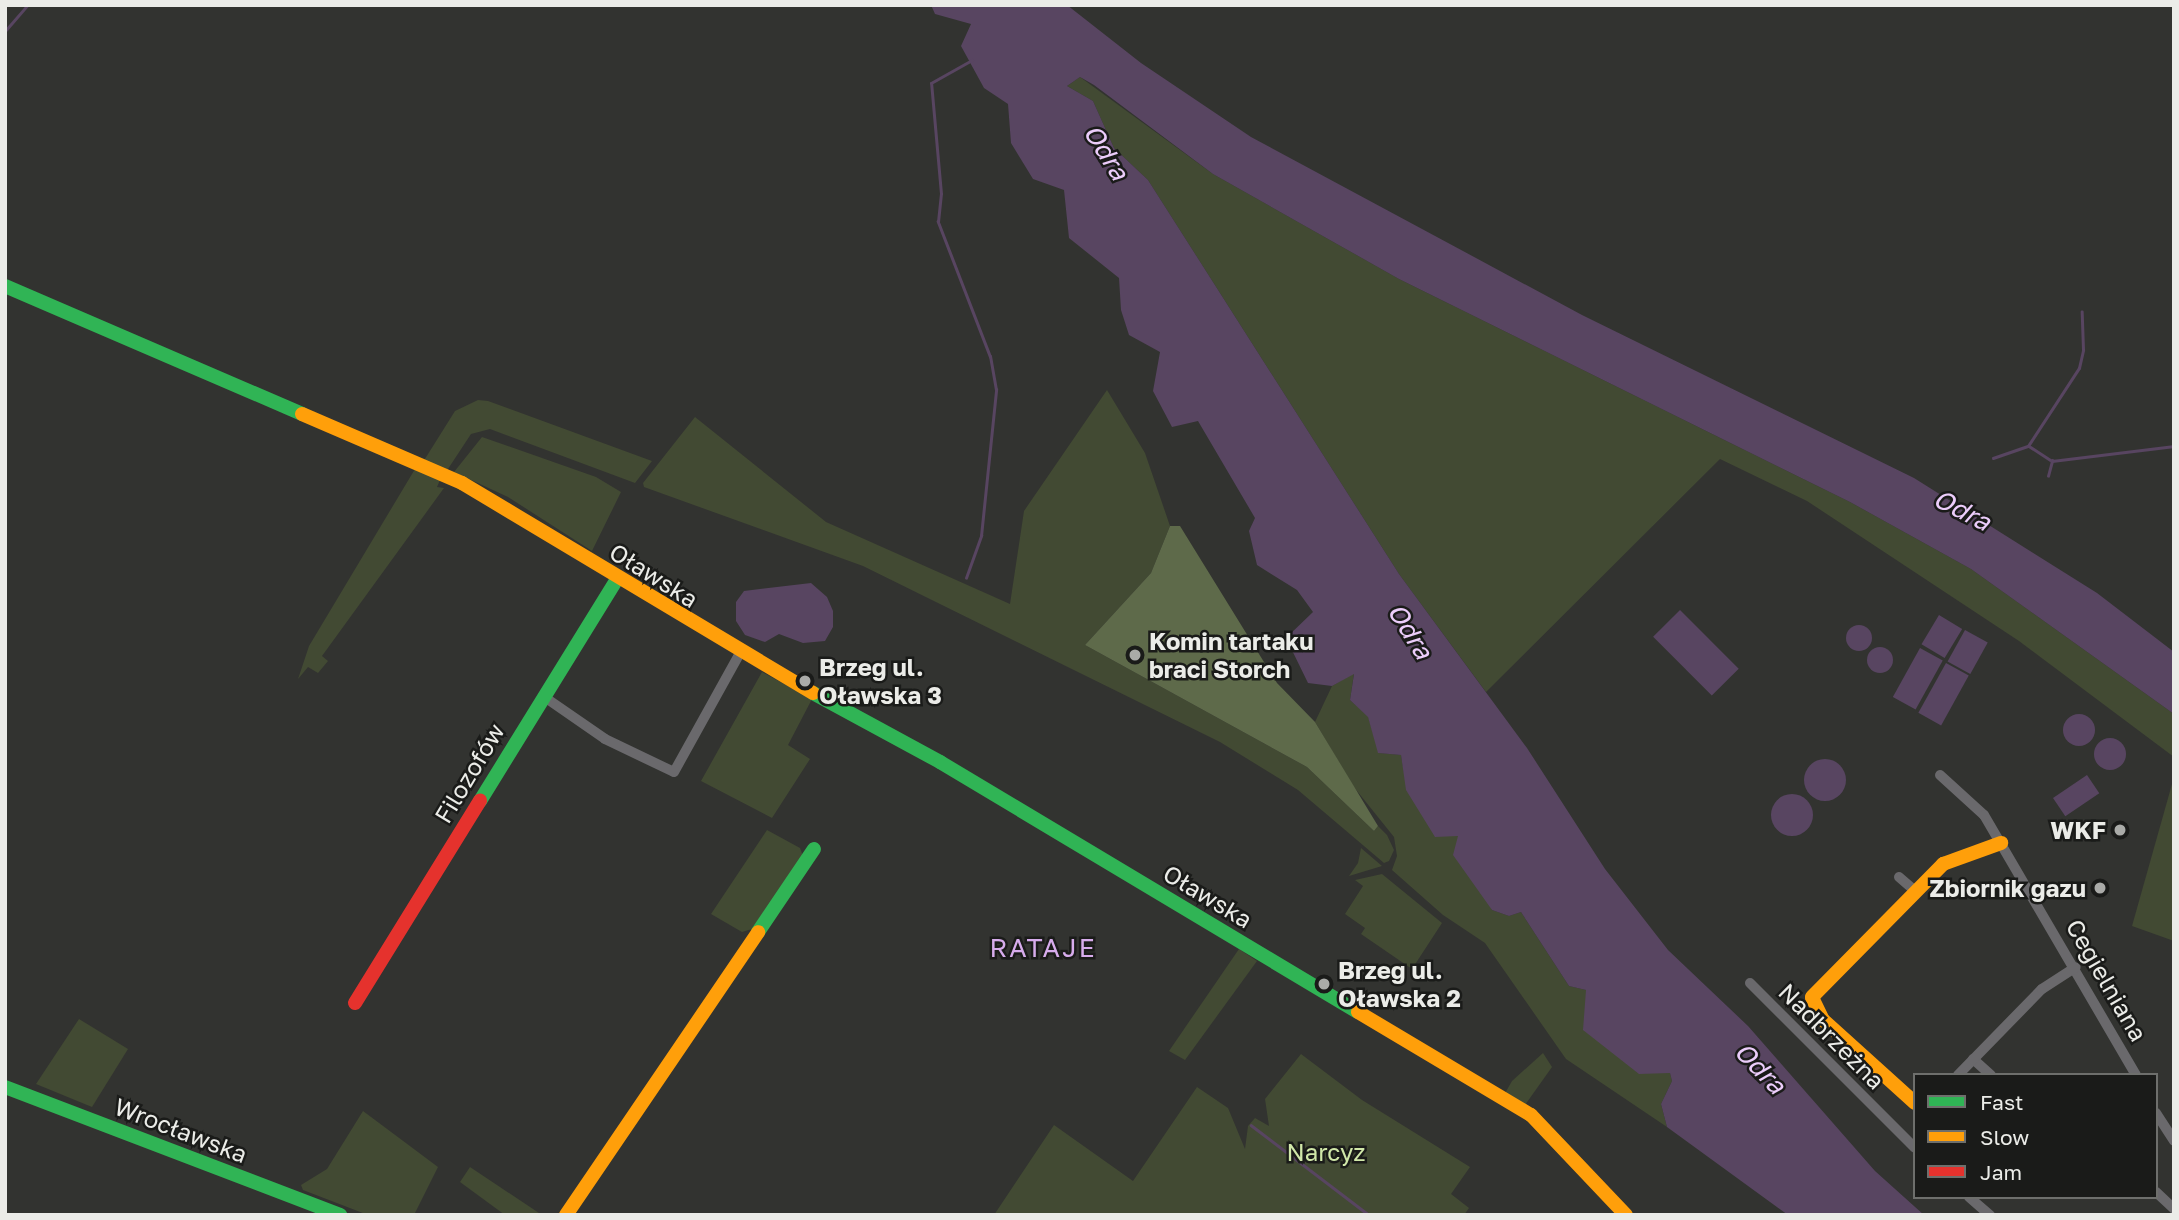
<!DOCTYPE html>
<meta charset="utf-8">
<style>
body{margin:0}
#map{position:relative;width:2179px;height:1220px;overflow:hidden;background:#323330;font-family:"Golos Text",sans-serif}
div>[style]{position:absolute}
.green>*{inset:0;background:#424a33}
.forest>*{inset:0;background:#5e6a4a}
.water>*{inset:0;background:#584561;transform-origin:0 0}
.round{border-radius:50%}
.stream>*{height:2.5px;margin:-1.25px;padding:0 1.25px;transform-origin:1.25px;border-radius:1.25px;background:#584561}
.street>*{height:10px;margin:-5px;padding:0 5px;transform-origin:5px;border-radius:5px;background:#6a696c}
.fast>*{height:14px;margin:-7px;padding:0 7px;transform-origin:7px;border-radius:7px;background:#30b455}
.slow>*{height:14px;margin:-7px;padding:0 7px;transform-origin:7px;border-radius:7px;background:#ff9f0a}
.jam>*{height:14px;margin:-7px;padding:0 7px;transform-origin:7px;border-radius:7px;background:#e5322d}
.dots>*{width:19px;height:19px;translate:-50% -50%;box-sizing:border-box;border:4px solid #1a1b19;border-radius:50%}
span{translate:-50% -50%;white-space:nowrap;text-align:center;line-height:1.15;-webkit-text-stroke:5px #1a1b19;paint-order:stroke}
.street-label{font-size:24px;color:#ebece8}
.poi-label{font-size:24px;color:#ebece8;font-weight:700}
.left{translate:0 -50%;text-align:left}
.right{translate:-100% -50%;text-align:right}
.park-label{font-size:24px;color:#d0e7a8}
.water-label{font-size:26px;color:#eccdfb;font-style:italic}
.neighbourhood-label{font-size:26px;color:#d7acec;letter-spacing:2px}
.frame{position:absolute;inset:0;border:7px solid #ebece8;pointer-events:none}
.legend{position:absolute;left:1913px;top:1073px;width:245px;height:126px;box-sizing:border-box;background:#1a1b19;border:2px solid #6e6f6c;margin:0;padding:9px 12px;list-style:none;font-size:21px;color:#ebece8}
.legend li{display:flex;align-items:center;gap:14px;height:35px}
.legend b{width:35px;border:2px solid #6e6f6c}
</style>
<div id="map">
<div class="green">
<i style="clip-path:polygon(1080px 77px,1213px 174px,1399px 279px,1850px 502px,1971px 569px,2174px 714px,2174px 757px,2019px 641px,1807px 501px,1720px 459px,1486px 692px,1399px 574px,1148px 180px,1114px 148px,1093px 101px,1067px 86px)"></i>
<i style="clip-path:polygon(1107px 390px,1145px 453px,1170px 526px,1151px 573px,1085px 645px,1307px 767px,1374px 831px,1378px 826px,1387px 835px,1394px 850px,1389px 861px,1384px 863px,1298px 790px,1220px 742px,863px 566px,644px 487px,643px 483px,695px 417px,826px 522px,1010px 604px,1024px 511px)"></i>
<i style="clip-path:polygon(478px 400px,488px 401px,652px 461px,635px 483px,490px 429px,471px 434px,446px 472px,423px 462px,455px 411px)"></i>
<i style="clip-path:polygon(482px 437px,596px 477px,621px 492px,592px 551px,508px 497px,454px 472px)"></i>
<i style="clip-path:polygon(415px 469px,440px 480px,437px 487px,444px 488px,322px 656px,328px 661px,318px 673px,308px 667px,298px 679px,309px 646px)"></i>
<i style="clip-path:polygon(762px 672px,812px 699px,788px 745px,810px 759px,772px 818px,701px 781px)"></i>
<i style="clip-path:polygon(1354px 673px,1350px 700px,1368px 716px,1379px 753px,1401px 755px,1407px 790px,1458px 836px,1492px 910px,1509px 916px,1521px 912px,1569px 986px,1586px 990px,1670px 1073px,1672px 1081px,1661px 1104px,1667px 1127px,1566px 1059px,1485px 943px,1443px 915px,1392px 870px,1397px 856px,1394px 837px,1353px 786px,1315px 722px,1332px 686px)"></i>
<i style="clip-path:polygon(2174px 777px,2174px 941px,2132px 926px)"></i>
<i style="clip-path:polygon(767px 830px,800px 848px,803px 856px,752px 929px,742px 932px,711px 914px)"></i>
<i style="clip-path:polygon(1361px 848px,1382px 866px,1349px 876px,1358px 863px)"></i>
<i style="clip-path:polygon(1382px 874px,1442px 923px,1412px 969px,1361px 934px,1365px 928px,1345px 914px,1363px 886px,1355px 880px)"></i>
<i style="clip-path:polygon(1239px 949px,1257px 961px,1185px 1060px,1169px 1051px)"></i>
<i style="clip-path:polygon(79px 1019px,128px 1049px,92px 1107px,36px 1084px)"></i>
<i style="clip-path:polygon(1543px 1053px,1552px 1067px,1525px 1105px,1504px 1095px,1512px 1081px)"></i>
<i style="clip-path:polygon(1301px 1054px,1362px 1100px,1470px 1167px,1451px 1194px,1469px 1208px,1464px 1215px,994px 1215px,1054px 1125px,1133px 1181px,1197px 1087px,1228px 1108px,1245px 1149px,1248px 1126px,1255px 1118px,1269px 1126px,1265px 1099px)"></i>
<i style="clip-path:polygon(363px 1111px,438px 1167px,414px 1215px,368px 1215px,303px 1190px,301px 1185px,327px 1169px)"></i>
<i style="clip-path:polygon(470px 1167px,542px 1215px,505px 1215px,460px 1182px)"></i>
</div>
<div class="forest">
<i style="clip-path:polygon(1170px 526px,1180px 526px,1277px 683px,1315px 722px,1378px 826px,1374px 831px,1307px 767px,1085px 645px,1151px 573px)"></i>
</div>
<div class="water">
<i style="clip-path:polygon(931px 5px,1067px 5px,1141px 63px,1251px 137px,1582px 315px,1914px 478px,2097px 593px,2174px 652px,2174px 714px,1971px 569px,1850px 502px,1399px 279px,1213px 174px,1094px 85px,1080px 77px,1067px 86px,1093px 101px,1114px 148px,1148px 180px,1399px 574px,1527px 748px,1605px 869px,1668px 950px,1748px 1026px,1875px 1171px,1924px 1215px,1788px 1215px,1667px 1127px,1661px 1104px,1672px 1081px,1670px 1073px,1639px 1074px,1583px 1030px,1586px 990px,1569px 986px,1521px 912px,1509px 916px,1492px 910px,1453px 855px,1458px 836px,1435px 837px,1406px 790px,1401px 755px,1378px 753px,1368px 717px,1350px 700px,1354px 674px,1332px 686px,1308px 683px,1286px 638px,1313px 612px,1297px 590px,1257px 565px,1249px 531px,1255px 518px,1198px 421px,1172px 427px,1153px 391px,1160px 352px,1129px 335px,1121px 310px,1119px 278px,1069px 238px,1064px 190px,1033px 179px,1011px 143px,1008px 104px,984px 88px,961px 46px,971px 24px,935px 14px)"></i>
<i style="clip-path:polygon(811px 583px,827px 597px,833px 611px,833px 627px,825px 641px,803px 643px,779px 634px,765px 642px,745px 635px,736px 621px,736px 602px,744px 591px)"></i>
<i style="left:1680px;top:610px;width:83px;height:38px;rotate:45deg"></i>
<i style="left:1939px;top:615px;width:27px;height:34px;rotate:31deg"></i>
<i class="round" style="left:1846px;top:625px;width:26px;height:26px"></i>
<i style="left:1965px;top:630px;width:26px;height:36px;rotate:29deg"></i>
<i class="round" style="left:1867px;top:647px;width:26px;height:26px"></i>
<i style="left:1920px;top:648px;width:26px;height:56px;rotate:29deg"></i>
<i style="left:1946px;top:663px;width:26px;height:57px;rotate:29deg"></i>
<i class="round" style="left:2063px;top:714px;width:32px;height:32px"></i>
<i class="round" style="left:2094px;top:738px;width:32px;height:32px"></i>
<i class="round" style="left:1804px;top:759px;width:42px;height:42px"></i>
<i style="left:2087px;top:775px;width:22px;height:41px;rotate:56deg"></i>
<i class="round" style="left:1771px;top:794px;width:42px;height:42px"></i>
</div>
<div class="stream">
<i style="left:5px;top:31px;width:35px;rotate:-49deg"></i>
<i style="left:2029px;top:446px;width:27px;rotate:33deg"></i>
<i style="left:1993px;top:458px;width:37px;rotate:-19deg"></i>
<i style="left:2028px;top:446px;width:93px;rotate:-56.8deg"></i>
<i style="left:2079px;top:368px;width:18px;rotate:-77deg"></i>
<i style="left:2083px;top:350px;width:38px;rotate:-92deg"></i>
<i style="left:2048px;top:476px;width:16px;rotate:-75deg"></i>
<i style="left:2052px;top:461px;width:123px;rotate:-7deg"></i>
<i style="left:966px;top:578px;width:45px;rotate:-70.3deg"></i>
<i style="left:981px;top:536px;width:147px;rotate:-84.1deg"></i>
<i style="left:996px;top:390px;width:34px;rotate:-100deg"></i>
<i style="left:990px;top:357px;width:145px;rotate:-111.1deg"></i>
<i style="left:938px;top:222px;width:28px;rotate:-84deg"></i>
<i style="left:941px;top:194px;width:111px;rotate:-95.1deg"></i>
<i style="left:931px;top:83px;width:47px;rotate:-29.3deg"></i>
<i style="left:1251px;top:1125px;width:148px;rotate:37.3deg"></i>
</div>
<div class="street">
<i style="left:543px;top:696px;width:75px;rotate:34.7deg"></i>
<i style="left:605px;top:739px;width:76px;rotate:25.6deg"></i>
<i style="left:674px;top:772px;width:136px;rotate:-61deg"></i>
<i style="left:1940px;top:775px;width:59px;rotate:42.3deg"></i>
<i style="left:1984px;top:815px;width:301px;rotate:59.7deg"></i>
<i style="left:1899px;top:877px;width:23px;rotate:41deg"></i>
<i style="left:1750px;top:983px;width:233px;rotate:45deg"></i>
<i style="left:1973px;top:1059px;width:24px;rotate:42deg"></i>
<i style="left:1958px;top:1075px;width:120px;rotate:-45.7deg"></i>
<i style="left:2042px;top:989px;width:40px;rotate:-32.9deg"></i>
<i style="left:2156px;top:1113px;width:33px;rotate:57deg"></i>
<i style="left:2156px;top:1192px;width:25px;rotate:43deg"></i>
<i style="left:1969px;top:1197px;width:28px;rotate:41deg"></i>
</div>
<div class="fast">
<i style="left:5px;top:286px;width:323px;rotate:23.3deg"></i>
<i style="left:813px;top:693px;width:145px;rotate:28.5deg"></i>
<i style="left:940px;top:762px;width:487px;rotate:30.9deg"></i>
<i style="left:480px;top:801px;width:261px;rotate:-58.3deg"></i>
<i style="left:758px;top:932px;width:100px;rotate:-56deg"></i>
<i style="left:5px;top:1087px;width:359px;rotate:20.9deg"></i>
</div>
<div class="slow">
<i style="left:302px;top:414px;width:174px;rotate:23.3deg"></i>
<i style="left:462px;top:483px;width:409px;rotate:30.9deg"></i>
<i style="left:1358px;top:1012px;width:201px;rotate:30.8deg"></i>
<i style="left:1531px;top:1115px;width:138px;rotate:46.5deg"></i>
<i style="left:1915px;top:1103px;width:124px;rotate:-137.9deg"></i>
<i style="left:1823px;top:1020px;width:25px;rotate:-116deg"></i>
<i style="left:1812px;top:997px;width:187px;rotate:-45.4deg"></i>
<i style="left:1943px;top:864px;width:62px;rotate:-19.9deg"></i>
<i style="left:566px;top:1215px;width:342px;rotate:-55.8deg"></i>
</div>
<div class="jam">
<i style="left:355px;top:1003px;width:238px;rotate:-58.3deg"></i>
</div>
<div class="dots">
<i style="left:1135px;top:655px;background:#aaaba8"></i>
<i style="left:805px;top:681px;background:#aaaba8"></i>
<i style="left:2120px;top:830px;background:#aaaba8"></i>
<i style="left:2100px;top:888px;background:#aaaba8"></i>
<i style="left:1324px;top:984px;background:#aaaba8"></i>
</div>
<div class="street-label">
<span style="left:654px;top:575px;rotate:32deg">Oławska</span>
<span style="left:469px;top:773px;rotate:-59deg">Filozofów</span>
<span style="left:1208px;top:896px;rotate:31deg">Oławska</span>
<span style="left:2107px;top:980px;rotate:60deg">Cegielniana</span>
<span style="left:1832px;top:1036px;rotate:45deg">Nadbrzeżna</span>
<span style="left:181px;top:1130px;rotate:21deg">Wrocławska</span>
</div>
<div class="poi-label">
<span class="left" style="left:1149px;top:655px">Komin tartaku<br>braci Storch</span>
<span class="left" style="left:819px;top:681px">Brzeg ul.<br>Oławska 3</span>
<span class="right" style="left:2106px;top:830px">WKF</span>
<span class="right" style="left:2086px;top:888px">Zbiornik gazu</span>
<span class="left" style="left:1338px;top:984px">Brzeg ul.<br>Oławska 2</span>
</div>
<div class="park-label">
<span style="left:1326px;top:1152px">Narcyz</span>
</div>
<div class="water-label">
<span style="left:1106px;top:152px;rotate:58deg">Odra</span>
<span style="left:1962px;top:510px;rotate:27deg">Odra</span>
<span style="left:1410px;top:631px;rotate:58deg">Odra</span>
<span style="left:1760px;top:1068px;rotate:46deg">Odra</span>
</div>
<div class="neighbourhood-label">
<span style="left:1043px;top:948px">RATAJE</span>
</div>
<div class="frame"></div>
<ul class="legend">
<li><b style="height:9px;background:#30b455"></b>Fast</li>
<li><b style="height:9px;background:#ff9f0a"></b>Slow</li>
<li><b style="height:9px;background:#e5322d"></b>Jam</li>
</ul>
</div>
